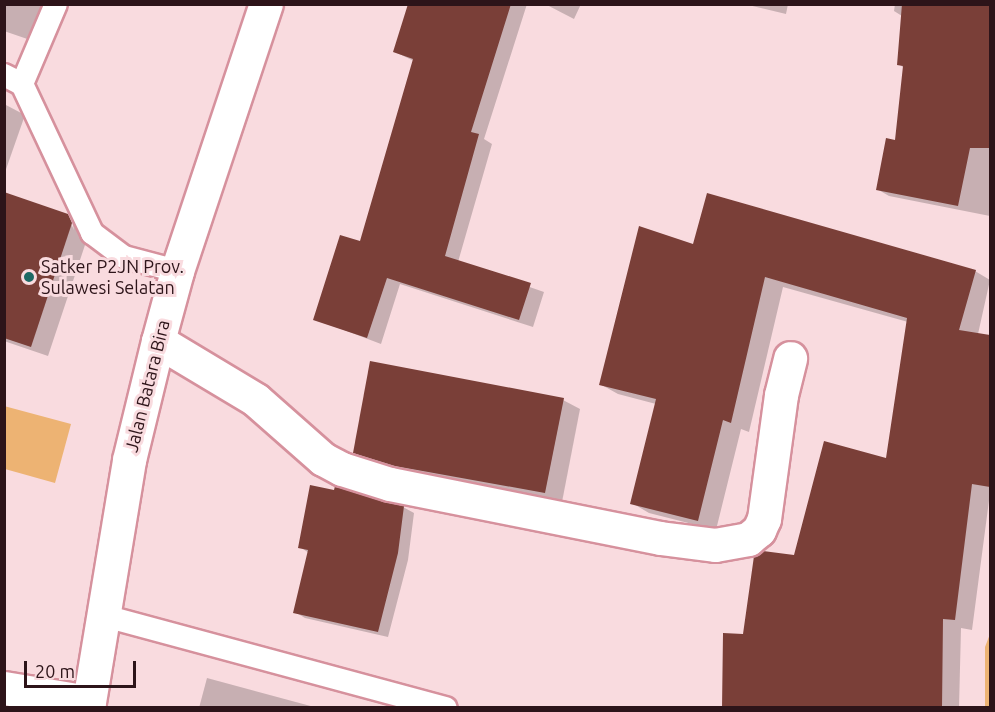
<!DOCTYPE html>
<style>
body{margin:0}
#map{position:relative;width:995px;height:712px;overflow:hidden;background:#f9dbdf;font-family:Ubuntu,sans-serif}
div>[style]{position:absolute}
.green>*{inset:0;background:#edb373}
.shadow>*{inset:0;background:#0003}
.building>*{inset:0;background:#7a3f38}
.roads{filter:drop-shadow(2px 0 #d6919d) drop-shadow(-2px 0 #d6919d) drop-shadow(0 2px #d6919d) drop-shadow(0 -2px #d6919d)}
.lane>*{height:22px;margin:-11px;padding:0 11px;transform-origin:11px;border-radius:11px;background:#fff}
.street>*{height:33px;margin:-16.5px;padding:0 16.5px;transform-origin:16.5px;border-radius:16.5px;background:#fff}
.secondary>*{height:33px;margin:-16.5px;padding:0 16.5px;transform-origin:16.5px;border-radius:16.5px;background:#fff}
.dots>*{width:16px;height:16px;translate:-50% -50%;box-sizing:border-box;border:3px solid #f9dbdf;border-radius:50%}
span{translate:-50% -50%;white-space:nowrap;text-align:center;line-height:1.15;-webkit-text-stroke:6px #f9dbdf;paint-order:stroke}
.poi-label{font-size:18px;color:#2d1419}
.left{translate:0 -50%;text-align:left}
.street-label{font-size:18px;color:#2d1419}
.frame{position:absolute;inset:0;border:6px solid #2d1419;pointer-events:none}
.scale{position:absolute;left:24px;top:661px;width:112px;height:27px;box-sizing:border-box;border:3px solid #2d1419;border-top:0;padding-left:8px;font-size:18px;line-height:21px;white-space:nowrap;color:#2d1419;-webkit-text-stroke:4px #f9dbdf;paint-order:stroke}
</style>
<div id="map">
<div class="green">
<i style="clip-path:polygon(4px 406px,71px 424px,55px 483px,5px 469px)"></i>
<i style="clip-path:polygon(990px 634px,990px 707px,985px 707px,985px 647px)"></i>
</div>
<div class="shadow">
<i style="clip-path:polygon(4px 4px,51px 4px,39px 43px,4px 31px)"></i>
<i style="clip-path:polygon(410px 4px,527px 4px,484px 139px,492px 144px,458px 262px,544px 292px,533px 327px,400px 284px,381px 344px,315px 319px,361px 243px,414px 61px,395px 52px)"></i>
<i style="clip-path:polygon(545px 4px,581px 4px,574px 19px)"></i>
<i style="clip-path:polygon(744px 4px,788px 4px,786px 14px)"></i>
<i style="clip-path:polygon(895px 4px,990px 4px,990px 216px,889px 196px,877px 189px,897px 141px,904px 68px,899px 64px,902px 16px,894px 11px)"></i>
<i style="clip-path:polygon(4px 104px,25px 115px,4px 175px)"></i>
<i style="clip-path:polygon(4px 193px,67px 215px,74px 230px,71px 217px,85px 225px,89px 233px,48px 356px,4px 341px)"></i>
<i style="clip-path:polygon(694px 246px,975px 271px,990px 280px,978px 334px,990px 336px,990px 493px,972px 630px,961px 628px,959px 708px,724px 708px,744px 635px,796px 557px,887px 460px,908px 322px,783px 287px,749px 432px,741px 429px,716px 530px,649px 513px,632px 503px,656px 404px,618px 394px,600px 384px)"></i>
<i style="clip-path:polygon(563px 400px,580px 409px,562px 502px,371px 462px,354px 452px)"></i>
<i style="clip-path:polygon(403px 507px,414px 513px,408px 560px,388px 637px,305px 618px,295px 612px,309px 553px,300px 547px)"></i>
<i style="clip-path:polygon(207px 678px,318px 708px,199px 708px)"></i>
</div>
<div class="building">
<i style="clip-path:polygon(408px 4px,511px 4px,471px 132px,479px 134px,445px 256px,531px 283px,519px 320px,387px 278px,367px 338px,313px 320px,340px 235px,360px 241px,413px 59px,393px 52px)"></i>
<i style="clip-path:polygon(902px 4px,990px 4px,990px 148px,970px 148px,958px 206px,876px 190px,886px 138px,895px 140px,903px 66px,897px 65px)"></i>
<i style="clip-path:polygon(4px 192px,68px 214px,72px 223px,31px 347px,4px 338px)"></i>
<i style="clip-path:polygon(707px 193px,976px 270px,959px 330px,990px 335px,990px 487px,972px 484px,955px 620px,943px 619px,942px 708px,722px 708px,723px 633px,743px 634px,754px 556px,763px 551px,794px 555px,824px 441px,886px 458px,907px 318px,765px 277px,731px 423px,723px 420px,698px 521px,630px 504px,656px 399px,599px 385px,639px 226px,693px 244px)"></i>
<i style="clip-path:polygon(370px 361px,564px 398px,545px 493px,395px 466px,353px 453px)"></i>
<i style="clip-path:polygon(310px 485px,334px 490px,335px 486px,404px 506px,398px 553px,378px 632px,293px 613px,308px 550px,298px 548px)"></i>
</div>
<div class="roads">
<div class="lane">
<i style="left:4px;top:75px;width:20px;rotate:27deg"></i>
<i style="left:22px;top:84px;width:165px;rotate:64.8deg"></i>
<i style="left:92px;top:233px;width:40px;rotate:37deg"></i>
<i style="left:124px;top:257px;width:55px;rotate:14.8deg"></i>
<i style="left:22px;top:84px;width:87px;rotate:-67deg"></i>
<i style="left:101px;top:615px;width:357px;rotate:15.1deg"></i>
</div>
<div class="street">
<i style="left:158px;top:341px;width:114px;rotate:31deg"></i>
<i style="left:256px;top:400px;width:89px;rotate:41.4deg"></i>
<i style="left:323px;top:459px;width:21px;rotate:28deg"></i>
<i style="left:342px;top:469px;width:50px;rotate:17.4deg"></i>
<i style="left:390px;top:484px;width:275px;rotate:11.3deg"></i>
<i style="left:660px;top:538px;width:55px;rotate:7.3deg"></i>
<i style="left:715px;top:545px;width:34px;rotate:-10deg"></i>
<i style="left:748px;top:539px;width:14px;rotate:-39deg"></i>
<i style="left:759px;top:530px;width:12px;rotate:-66deg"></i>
<i style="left:764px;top:519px;width:125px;rotate:-82.2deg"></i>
<i style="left:781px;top:395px;width:38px;rotate:-76deg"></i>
<i style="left:4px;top:688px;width:86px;rotate:9.4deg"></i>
</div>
<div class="secondary">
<i style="left:88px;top:708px;width:251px;rotate:-80.6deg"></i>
<i style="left:129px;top:460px;width:122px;rotate:-76.3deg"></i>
<i style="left:158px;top:341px;width:73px;rotate:-74.8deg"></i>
<i style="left:177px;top:271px;width:281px;rotate:-71.6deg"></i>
</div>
</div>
<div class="dots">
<i style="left:29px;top:277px;background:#1e6964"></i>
</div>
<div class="poi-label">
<span class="left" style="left:41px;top:277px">Satker P2JN Prov.<br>Sulawesi Selatan</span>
</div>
<div class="street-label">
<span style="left:147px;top:386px;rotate:-76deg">Jalan Batara Bira</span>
</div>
<div class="frame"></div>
<div class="scale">20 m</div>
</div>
